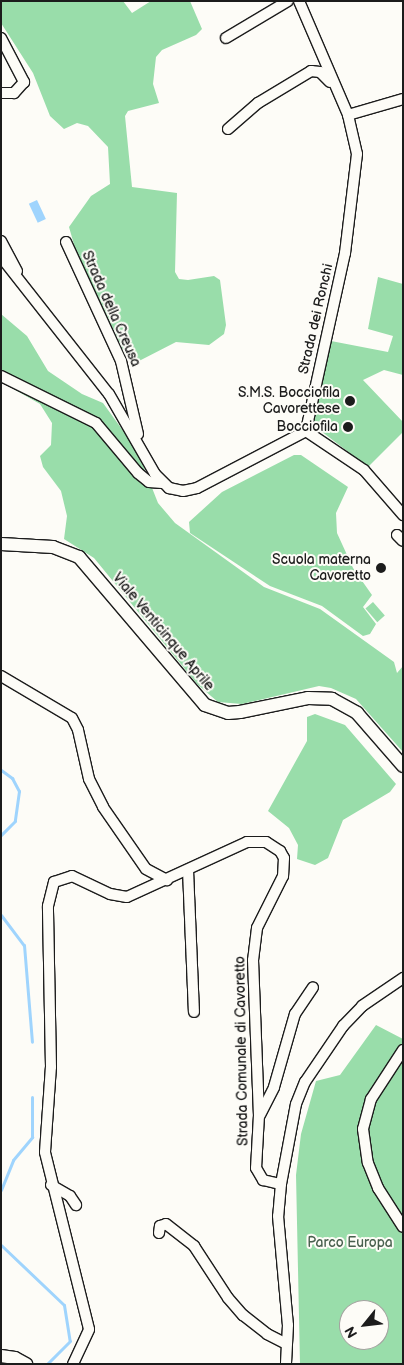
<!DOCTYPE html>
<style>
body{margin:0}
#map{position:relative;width:404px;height:1365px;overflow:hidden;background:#fdfcf7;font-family:"Balsamiq Sans",sans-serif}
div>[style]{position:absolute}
.green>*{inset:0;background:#9da;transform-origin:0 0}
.water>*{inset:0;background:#9fd4fd;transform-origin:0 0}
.stream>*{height:3px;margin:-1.5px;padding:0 1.5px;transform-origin:1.5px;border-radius:1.5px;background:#9fd4fd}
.roads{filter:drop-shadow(1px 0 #1c1c1c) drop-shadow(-1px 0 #1c1c1c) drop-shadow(0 1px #1c1c1c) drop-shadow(0 -1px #1c1c1c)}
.minor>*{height:10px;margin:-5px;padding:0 5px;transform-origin:5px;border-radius:5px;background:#fdfcf7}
.tertiary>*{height:12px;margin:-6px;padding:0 6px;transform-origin:6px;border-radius:6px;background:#fdfcf7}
.dots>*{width:14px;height:14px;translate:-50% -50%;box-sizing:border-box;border:2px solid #fdfcf7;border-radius:50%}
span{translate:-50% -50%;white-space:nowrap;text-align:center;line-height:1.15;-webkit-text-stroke:4px #fdfcf7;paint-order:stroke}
.street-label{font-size:14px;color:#1c1c1c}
.poi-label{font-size:14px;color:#1c1c1c}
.right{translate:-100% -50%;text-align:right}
.park-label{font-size:14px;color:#48604e}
.frame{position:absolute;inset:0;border:2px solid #1c1c1c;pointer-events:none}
.north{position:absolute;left:339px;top:1300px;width:50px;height:50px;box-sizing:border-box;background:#fdfcf7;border:1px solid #a3a29f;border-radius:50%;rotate:241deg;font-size:14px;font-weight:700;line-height:20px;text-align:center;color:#1c1c1c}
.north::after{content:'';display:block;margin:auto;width:18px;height:22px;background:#1c1c1c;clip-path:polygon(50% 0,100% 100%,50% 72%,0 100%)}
</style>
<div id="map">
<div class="green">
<i style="clip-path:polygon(1px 1px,123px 1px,132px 13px,151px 1px,190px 1px,202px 29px,196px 35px,162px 50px,156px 57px,153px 84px,159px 103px,128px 111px,125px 116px,132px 187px,177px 193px,175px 272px,179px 279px,188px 280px,214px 276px,220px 280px,226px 325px,224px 334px,209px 345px,176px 342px,139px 361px,125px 354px,75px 248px,69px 227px,91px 196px,110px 184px,108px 147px,88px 126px,77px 123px,64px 129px,50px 116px,33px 73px,1px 23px)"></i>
<i style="clip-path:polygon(378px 277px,403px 284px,403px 375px,384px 370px,363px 380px,403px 422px,403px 432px,368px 467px,313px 425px,331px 341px,388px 352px,393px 336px,368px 329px)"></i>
<i style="clip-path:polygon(1px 314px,27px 336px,48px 371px,82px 394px,103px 403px,137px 450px,158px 503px,175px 523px,264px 587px,320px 609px,394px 662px,397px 673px,403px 666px,403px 752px,356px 699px,331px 688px,319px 686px,242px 704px,218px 702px,198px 685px,94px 558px,64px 539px,67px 516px,61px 491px,43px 467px,40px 456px,51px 445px,52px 423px,40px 404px,1px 382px)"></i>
<i style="clip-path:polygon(294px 455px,301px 455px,348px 487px,336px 513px,337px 533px,353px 568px,372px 595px,363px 607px,376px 624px,370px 634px,363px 636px,322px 606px,270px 586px,190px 533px,189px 522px,222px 492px)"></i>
<i style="left:373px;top:602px;width:18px;height:10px;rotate:49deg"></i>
<i style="clip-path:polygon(315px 714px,345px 725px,396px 784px,390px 792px,343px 820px,328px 858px,315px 865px,297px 859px,298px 845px,289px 828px,268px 811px,307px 741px,307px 717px)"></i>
<i style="clip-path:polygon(evenodd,376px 1025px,403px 1039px,403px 1364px,300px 1364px,296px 1175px,301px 1134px,316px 1081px,340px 1075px,376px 1025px,349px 1310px,379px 1310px,379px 1340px,349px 1340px,349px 1310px)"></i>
</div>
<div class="water">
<i style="left:37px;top:200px;width:21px;height:9px;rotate:65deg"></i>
</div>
<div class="stream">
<i style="left:1px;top:770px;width:14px;rotate:36deg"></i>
<i style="left:12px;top:778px;width:15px;rotate:62deg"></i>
<i style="left:19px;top:791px;width:30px;rotate:98deg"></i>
<i style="left:15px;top:821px;width:20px;rotate:135deg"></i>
<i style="left:1px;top:915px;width:38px;rotate:53deg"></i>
<i style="left:24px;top:945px;width:97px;rotate:85.3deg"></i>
<i style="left:1px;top:1190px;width:32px;rotate:-68deg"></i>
<i style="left:13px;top:1160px;width:30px;rotate:-50deg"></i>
<i style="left:32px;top:1137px;width:40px;rotate:-90deg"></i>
<i style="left:1px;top:1245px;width:87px;rotate:43.6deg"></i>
<i style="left:64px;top:1305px;width:36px;rotate:81deg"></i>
<i style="left:70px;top:1341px;width:33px;rotate:135deg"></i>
</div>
<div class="roads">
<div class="minor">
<i style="left:299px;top:1px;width:124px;rotate:66.7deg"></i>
<i style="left:348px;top:115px;width:40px;rotate:77deg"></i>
<i style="left:357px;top:154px;width:100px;rotate:96.9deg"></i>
<i style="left:345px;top:253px;width:182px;rotate:102.4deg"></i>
<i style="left:306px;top:431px;width:70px;rotate:33.9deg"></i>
<i style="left:364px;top:470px;width:60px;rotate:49.1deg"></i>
<i style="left:1px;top:38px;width:50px;rotate:62.4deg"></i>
<i style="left:24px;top:82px;width:15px;rotate:132deg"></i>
<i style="left:14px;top:93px;width:13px;rotate:180deg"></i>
<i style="left:226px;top:38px;width:72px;rotate:-30.8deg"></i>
<i style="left:348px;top:115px;width:57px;rotate:-16.2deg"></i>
<i style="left:228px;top:129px;width:40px;rotate:-41deg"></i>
<i style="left:258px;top:103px;width:62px;rotate:-31.1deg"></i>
<i style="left:311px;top:71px;width:9px;rotate:6deg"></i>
<i style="left:320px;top:72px;width:14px;rotate:45deg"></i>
<i style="left:1px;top:241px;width:34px;rotate:62deg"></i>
<i style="left:66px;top:242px;width:131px;rotate:65.2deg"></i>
<i style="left:121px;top:361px;width:75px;rotate:76.9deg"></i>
<i style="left:1px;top:257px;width:174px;rotate:51.8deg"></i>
<i style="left:109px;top:394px;width:92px;rotate:60.1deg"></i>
<i style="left:155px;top:474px;width:20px;rotate:45deg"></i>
<i style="left:169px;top:488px;width:14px;rotate:12deg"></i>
<i style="left:183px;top:491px;width:14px;rotate:-12deg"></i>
<i style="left:197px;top:488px;width:123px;rotate:-27.6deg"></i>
<i style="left:1px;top:376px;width:106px;rotate:26.3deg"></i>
<i style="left:96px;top:423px;width:65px;rotate:50deg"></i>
<i style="left:138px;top:473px;width:14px;rotate:39deg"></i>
<i style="left:149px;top:482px;width:13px;rotate:4deg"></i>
<i style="left:397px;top:535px;width:8px;rotate:45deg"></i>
<i style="left:1px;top:676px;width:82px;rotate:30.6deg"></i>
<i style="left:72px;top:718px;width:13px;rotate:63deg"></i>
<i style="left:78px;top:730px;width:50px;rotate:77.3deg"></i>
<i style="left:89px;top:779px;width:31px;rotate:63deg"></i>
<i style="left:103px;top:807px;width:75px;rotate:55.3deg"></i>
<i style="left:146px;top:869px;width:24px;rotate:28deg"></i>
<i style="left:188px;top:870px;width:142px;rotate:87.6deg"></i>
<i style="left:403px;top:1050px;width:59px;rotate:123.1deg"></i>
<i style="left:371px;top:1099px;width:31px;rotate:105deg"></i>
<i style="left:363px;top:1129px;width:34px;rotate:82deg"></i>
<i style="left:368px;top:1163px;width:27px;rotate:68deg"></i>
<i style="left:378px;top:1188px;width:46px;rotate:57.3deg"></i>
<i style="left:260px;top:1115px;width:31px;rotate:-63deg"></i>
<i style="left:274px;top:1087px;width:76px;rotate:-74deg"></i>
<i style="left:295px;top:1014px;width:32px;rotate:-56deg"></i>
<i style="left:281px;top:1184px;width:32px;rotate:95deg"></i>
<i style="left:278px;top:1216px;width:109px;rotate:84.8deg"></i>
<i style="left:288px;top:1325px;width:39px;rotate:93deg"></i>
<i style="left:51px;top:1185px;width:22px;rotate:30deg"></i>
<i style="left:70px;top:1196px;width:11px;rotate:56deg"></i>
<i style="left:159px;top:1233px;width:7px;rotate:-82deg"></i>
<i style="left:160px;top:1226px;width:6px;rotate:-18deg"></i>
<i style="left:166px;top:1224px;width:36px;rotate:38deg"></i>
<i style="left:194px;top:1246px;width:62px;rotate:56.8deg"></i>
<i style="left:228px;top:1298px;width:23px;rotate:49deg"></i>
<i style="left:243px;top:1315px;width:31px;rotate:38deg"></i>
<i style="left:267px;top:1334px;width:22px;rotate:27deg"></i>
<i style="left:73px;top:1364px;width:38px;rotate:-65deg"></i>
<i style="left:89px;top:1329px;width:182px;rotate:-104deg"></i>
<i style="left:45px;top:1152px;width:85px;rotate:-86deg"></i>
<i style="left:51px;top:1067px;width:161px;rotate:-91.1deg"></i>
<i style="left:48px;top:906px;width:25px;rotate:-76deg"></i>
<i style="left:54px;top:882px;width:19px;rotate:-18deg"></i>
<i style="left:72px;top:876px;width:42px;rotate:25.3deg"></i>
<i style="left:110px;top:894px;width:17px;rotate:10deg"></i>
<i style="left:127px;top:897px;width:132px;rotate:-24.6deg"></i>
<i style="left:247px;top:842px;width:19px"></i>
<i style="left:266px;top:842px;width:17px;rotate:33deg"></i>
<i style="left:280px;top:851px;width:8px;rotate:60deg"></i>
<i style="left:284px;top:858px;width:18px;rotate:93deg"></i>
<i style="left:283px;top:876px;width:58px;rotate:116.6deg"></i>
<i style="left:257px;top:928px;width:32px;rotate:97deg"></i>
<i style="left:253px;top:960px;width:155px;rotate:87.8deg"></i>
<i style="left:259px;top:1115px;width:53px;rotate:93.2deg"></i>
<i style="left:256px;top:1168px;width:14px;rotate:60deg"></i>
<i style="left:263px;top:1180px;width:18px;rotate:13deg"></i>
<i style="left:281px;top:1184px;width:81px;rotate:-79.4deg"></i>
<i style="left:296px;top:1104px;width:24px;rotate:-68deg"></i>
<i style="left:305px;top:1082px;width:68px;rotate:-55.8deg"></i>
<i style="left:343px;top:1026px;width:28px;rotate:-46deg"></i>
<i style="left:362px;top:1006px;width:50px;rotate:-34.3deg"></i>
</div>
<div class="tertiary">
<i style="left:1px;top:544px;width:52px;rotate:3.3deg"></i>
<i style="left:53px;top:547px;width:28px;rotate:21deg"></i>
<i style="left:79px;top:557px;width:194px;rotate:49.6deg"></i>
<i style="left:205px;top:705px;width:24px;rotate:19deg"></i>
<i style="left:228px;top:713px;width:12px;rotate:-5deg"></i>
<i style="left:240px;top:712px;width:69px;rotate:-11.6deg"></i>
<i style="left:308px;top:698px;width:24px;rotate:2deg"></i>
<i style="left:332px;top:699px;width:29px;rotate:29deg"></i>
<i style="left:357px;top:713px;width:70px;rotate:49deg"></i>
<i style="left:1px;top:1356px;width:14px;rotate:8deg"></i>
<i style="left:15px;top:1358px;width:13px;rotate:29deg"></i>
</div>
</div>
<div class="dots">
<i style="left:350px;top:401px;background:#1c1c1c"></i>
<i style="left:348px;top:427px;background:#1c1c1c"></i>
<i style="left:381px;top:568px;background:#1c1c1c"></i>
</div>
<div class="street-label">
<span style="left:111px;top:309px;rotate:66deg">Strada della Creusa</span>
<span style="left:316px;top:319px;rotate:-77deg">Strada dei Ronchi</span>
<span style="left:163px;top:632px;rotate:50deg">Viale Venticinque Aprile</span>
<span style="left:242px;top:1051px;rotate:-91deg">Strada Comunale di Cavoretto</span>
</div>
<div class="poi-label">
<span class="right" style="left:340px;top:401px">S.M.S. Bocciofila<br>Cavorettese</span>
<span class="right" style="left:338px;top:427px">Bocciofila</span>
<span class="right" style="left:371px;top:568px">Scuola materna<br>Cavoretto</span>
</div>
<div class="park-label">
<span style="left:350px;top:1243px">Parco Europa</span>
</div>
<div class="frame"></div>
<div class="north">N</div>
</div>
